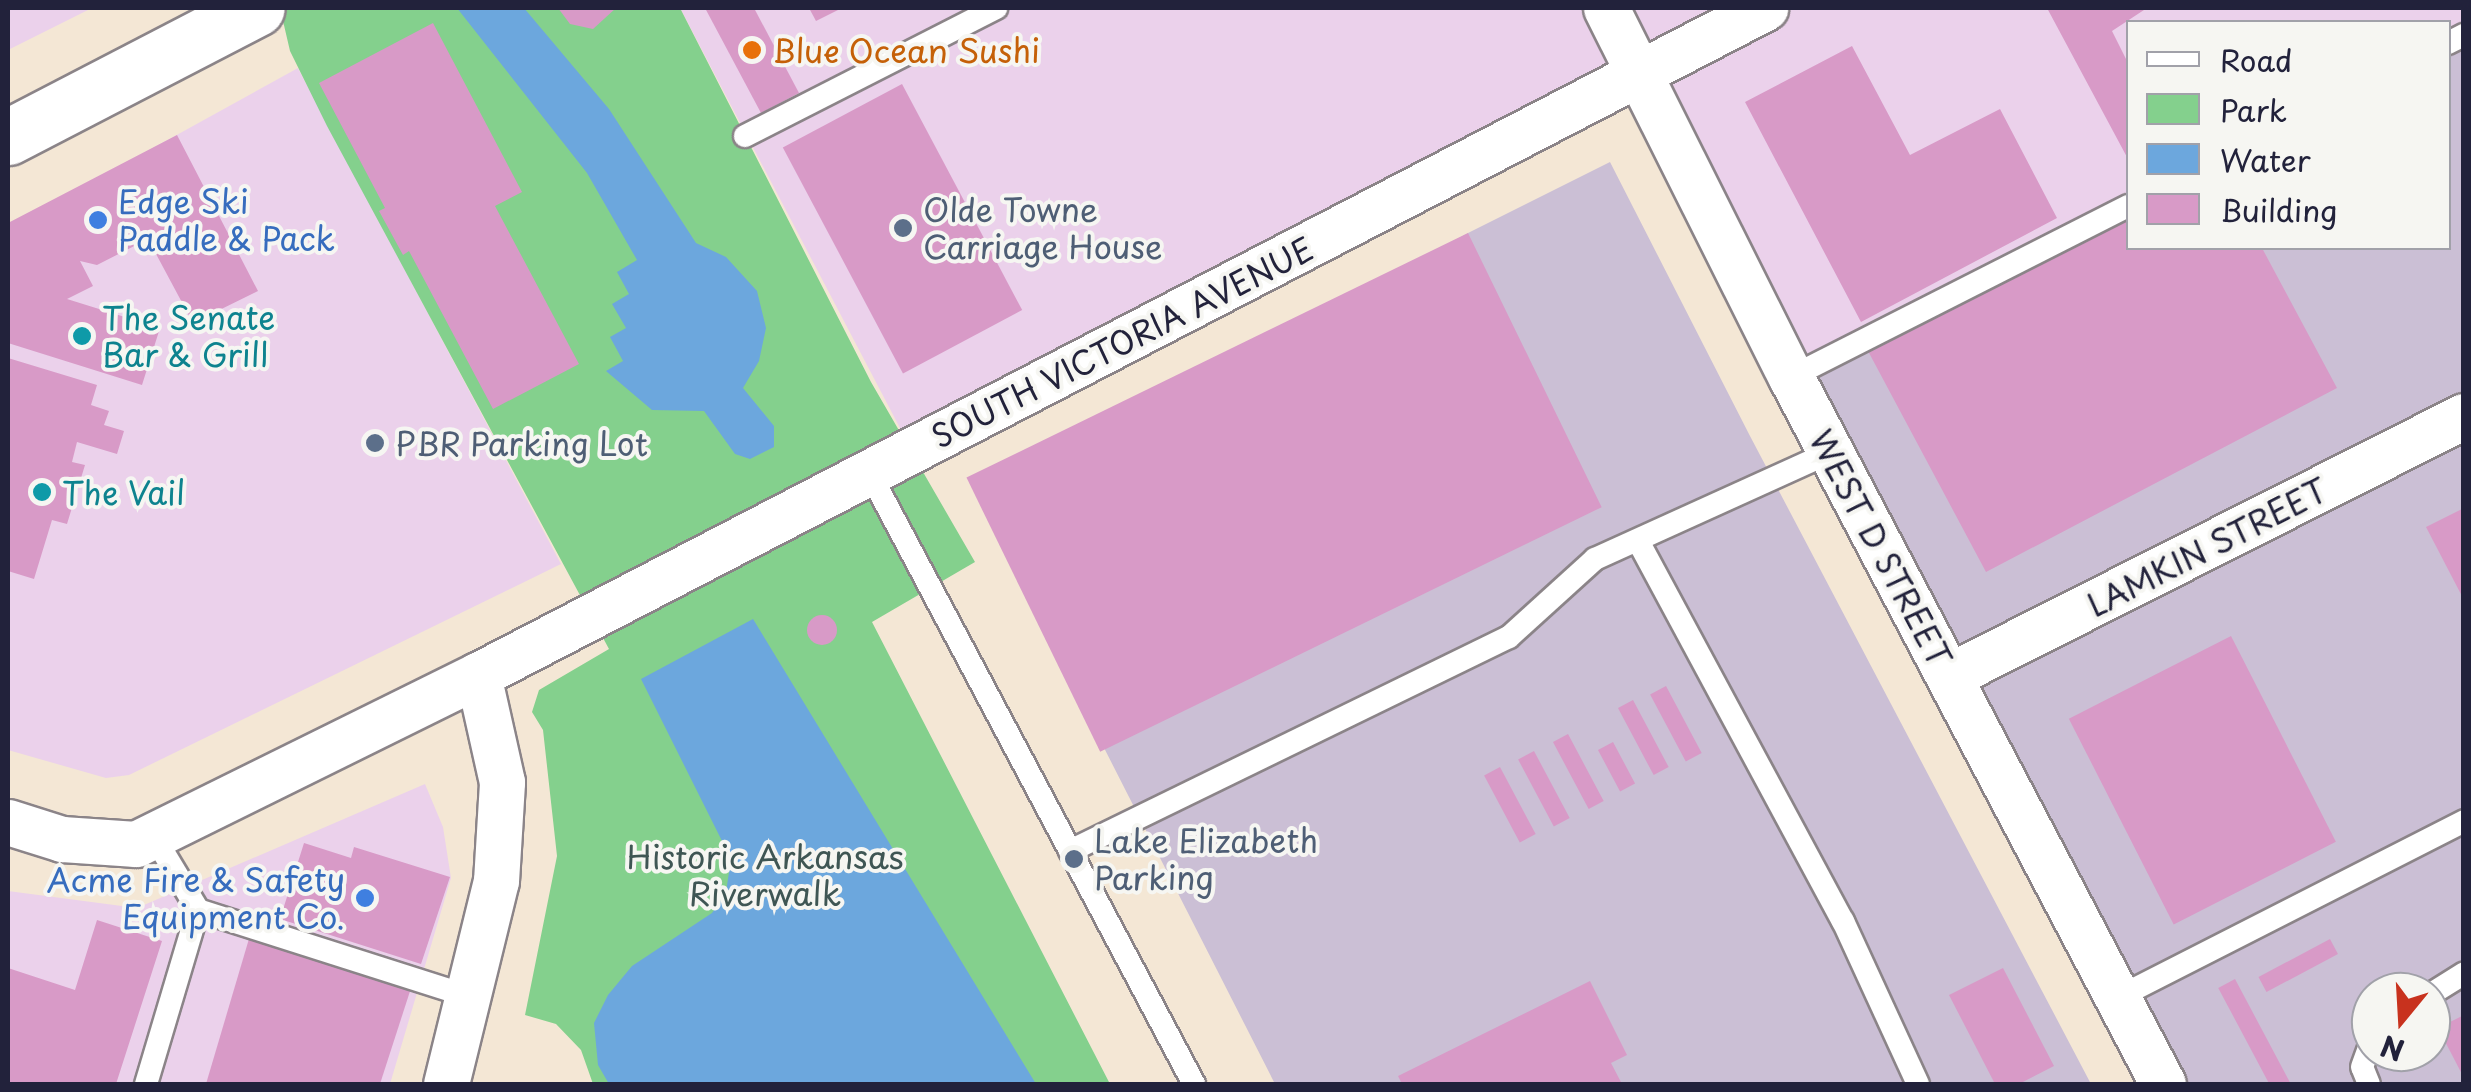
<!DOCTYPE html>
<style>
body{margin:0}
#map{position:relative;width:2471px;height:1092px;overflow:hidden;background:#f4e7d5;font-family:"Playpen Sans",sans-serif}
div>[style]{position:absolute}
.built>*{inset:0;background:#ebd1eb}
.industrial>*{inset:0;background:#cbbfd5}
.green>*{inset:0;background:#84d08d}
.water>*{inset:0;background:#6ca7dd}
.building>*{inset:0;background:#d89ac7;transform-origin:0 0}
.round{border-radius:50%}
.roads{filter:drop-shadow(2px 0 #8b8488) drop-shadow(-2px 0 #8b8488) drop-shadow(0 2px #8b8488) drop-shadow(0 -2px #8b8488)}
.lane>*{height:22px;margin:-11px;padding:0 11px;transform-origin:11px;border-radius:11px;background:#fff}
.street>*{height:45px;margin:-22.5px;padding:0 22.5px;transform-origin:22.5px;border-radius:22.5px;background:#fff}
.secondary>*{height:55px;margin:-27.5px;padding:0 27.5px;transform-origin:27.5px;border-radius:27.5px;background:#fff}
.dots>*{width:28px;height:28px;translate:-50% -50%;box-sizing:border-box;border:5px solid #f6f6f2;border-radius:50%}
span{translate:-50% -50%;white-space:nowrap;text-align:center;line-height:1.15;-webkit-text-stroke:8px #f6f6f2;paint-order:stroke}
.food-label{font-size:32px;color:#c56008}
.left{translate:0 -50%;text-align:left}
.shop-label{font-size:32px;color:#366cbe}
.right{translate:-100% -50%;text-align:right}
.service-label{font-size:32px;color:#4e5e75}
.culture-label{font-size:32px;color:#0d838f}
.street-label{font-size:32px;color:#22223b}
.park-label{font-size:32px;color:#3f5654}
.frame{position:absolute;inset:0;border:10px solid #22223b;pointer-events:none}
.legend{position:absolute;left:2126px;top:20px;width:325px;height:230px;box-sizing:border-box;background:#f6f6f2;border:2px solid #a1a1a9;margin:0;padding:12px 18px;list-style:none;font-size:30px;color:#22223b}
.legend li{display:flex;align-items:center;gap:20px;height:50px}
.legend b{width:50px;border:2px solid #a1a1a9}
.north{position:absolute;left:2351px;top:972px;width:100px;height:100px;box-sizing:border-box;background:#f6f6f2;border:2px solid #a1a1a9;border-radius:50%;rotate:198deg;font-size:28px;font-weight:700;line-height:40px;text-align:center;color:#22223b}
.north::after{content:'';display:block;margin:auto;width:35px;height:45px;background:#c8321e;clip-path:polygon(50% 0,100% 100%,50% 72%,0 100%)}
</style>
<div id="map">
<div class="built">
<i style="clip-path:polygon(8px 8px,92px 8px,8px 50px)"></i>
<i style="clip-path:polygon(680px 8px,2463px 8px,2464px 35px,2449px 43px,2448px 22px,2128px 22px,2128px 206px,1791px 377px,1640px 73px,912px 451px)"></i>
<i style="clip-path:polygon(298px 68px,561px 564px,129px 775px,106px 778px,8px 750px,8px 228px)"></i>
<i style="clip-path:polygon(425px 784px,443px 827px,451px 878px,390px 1084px,8px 1084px,8px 891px,137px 908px)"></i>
</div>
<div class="industrial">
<i style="clip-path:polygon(evenodd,2463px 35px,2463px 1084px,2163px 1084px,1791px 377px,2128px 206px,2128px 248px,2448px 248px,2449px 43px,2463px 35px,2371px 992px,2431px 992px,2431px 1052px,2371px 1052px,2371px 992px)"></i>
<i style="clip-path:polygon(1610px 162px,1750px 436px,2091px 1084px,1275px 1084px,982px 508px,1468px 233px)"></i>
</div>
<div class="green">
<i style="clip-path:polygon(280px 8px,680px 8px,871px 382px,975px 562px,872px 622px,1110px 1084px,593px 1084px,581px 1050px,556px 1024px,525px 1015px,557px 856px,543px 730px,532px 712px,539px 690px,609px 649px,327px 126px,290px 51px)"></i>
</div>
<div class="water">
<i style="clip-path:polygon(457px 8px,524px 8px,609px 109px,696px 243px,726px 257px,757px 291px,766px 328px,759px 361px,743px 388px,774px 426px,774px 447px,750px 459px,735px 454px,704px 411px,652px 410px,606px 371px,623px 361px,610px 337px,626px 328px,612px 304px,629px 294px,617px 272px,637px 260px,587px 173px)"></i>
<i style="clip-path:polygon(753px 619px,1036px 1084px,609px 1084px,598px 1065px,594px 1023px,608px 995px,632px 966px,712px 913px,726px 892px,731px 859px,641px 679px)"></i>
</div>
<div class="building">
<i style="clip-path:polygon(558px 8px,616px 8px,593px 29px,570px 24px)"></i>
<i style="clip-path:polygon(705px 8px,754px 8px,799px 93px,761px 113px)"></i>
<i style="clip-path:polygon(809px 8px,842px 8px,816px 21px)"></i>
<i style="clip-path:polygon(2047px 8px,2147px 8px,2112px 31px,2128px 63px,2128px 159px)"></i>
<i style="clip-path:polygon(433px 23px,522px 192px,495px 206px,579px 364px,493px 409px,409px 251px,403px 255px,379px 211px,385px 208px,319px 83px)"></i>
<i style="clip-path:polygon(1852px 46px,1910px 155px,2000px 109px,2057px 218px,1861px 322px,1745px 102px)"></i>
<i style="left:902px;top:84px;width:256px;height:135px;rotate:62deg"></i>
<i style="clip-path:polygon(177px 135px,258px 291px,193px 323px,148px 239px,97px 265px,80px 261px,93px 286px,67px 299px,160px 328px,142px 385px,8px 343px,8px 223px)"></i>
<i style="clip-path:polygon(2128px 214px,2128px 248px,2262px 248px,2337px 388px,1986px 572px,1868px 351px)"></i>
<i style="left:1468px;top:233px;width:305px;height:558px;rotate:64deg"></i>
<i style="clip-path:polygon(8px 358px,97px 385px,91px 405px,109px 411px,104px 425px,124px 431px,117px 454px,77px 442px,72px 462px,85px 465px,67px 524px,52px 520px,34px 579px,8px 571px)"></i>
<i style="clip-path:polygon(2464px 508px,2464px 600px,2426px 527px)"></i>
<i class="round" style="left:807px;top:615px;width:30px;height:30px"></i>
<i style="left:2231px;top:636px;width:231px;height:182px;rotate:63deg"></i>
<i style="left:1666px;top:686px;width:76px;height:18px;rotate:62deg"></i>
<i style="left:1633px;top:700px;width:76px;height:17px;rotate:62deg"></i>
<i style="left:1568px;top:734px;width:76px;height:17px;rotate:62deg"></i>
<i style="left:1613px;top:742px;width:47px;height:17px;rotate:62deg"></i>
<i style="left:1534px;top:751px;width:76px;height:18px;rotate:62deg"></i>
<i style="left:1500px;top:767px;width:76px;height:18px;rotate:62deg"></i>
<i style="clip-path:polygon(304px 843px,351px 858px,354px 847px,450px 877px,421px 964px,280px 919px)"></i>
<i style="clip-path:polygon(97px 920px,162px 941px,116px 1084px,8px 1084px,8px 968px,75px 990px)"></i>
<i style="clip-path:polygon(251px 932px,412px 985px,380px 1084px,206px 1084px)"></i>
<i style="left:2330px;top:939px;width:17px;height:81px;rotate:62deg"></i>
<i style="clip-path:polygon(2003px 968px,2054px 1066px,2019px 1084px,1995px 1084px,1949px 995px)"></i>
<i style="left:2235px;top:979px;width:119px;height:19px;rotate:62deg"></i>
<i style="clip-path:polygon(1590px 981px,1627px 1055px,1611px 1063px,1622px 1084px,1402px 1084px,1398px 1076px)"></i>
<i style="clip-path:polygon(2464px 1015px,2464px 1078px,2438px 1028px)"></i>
</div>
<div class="roads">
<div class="lane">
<i style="left:2448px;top:43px;width:18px;rotate:-27deg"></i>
<i style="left:745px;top:136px;width:282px;rotate:-27deg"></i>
<i style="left:1791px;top:377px;width:378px;rotate:-26.9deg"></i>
<i style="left:869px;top:472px;width:693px;rotate:62.03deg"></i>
<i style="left:1638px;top:541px;width:432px;rotate:61.7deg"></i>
<i style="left:1843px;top:921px;width:179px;rotate:65.3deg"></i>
<i style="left:153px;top:835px;width:87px;rotate:59deg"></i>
<i style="left:198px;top:910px;width:287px;rotate:17.7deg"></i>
<i style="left:1070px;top:851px;width:488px;rotate:-26deg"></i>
<i style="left:1509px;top:637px;width:116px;rotate:-42.2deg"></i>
<i style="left:1595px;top:559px;width:259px;rotate:-24.4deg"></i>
<i style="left:2431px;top:994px;width:39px;rotate:-32deg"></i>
<i style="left:2117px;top:998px;width:390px;rotate:-27deg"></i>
<i style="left:146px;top:1084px;width:182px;rotate:-73.4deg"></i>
<i style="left:2369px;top:1084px;width:18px;rotate:-112deg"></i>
<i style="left:2362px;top:1067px;width:27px;rotate:-70deg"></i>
</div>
<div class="street">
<i style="left:1606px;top:8px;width:413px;rotate:63.4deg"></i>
<i style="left:1791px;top:377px;width:799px;rotate:62.25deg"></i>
<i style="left:1949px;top:676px;width:577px;rotate:-26.79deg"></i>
<i style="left:8px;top:822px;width:57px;rotate:17.5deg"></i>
<i style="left:62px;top:839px;width:74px;rotate:3.9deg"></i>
<i style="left:136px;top:844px;width:381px;rotate:-26.3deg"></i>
<i style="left:478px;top:675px;width:1450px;rotate:-27.4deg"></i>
<i style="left:446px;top:1084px;width:209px;rotate:-76.2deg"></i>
<i style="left:496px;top:881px;width:99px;rotate:-86.5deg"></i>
<i style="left:502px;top:782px;width:110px;rotate:-102.6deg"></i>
</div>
<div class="secondary">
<i style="left:8px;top:137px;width:280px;rotate:-27.4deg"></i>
</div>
</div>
<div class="dots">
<i style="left:752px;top:50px;background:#e8710a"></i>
<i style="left:98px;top:220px;background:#3f7fe0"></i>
<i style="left:903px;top:228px;background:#5c6f8a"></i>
<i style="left:82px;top:336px;background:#0f9aa8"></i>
<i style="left:375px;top:443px;background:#5c6f8a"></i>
<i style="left:42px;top:492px;background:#0f9aa8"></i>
<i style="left:1074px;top:859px;background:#5c6f8a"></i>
<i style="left:365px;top:898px;background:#3f7fe0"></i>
</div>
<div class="food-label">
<span class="left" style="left:772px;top:50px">Blue Ocean Sushi</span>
</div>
<div class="shop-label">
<span class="left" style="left:118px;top:220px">Edge Ski<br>Paddle &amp; Pack</span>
<span class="right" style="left:345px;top:898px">Acme Fire &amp; Safety<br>Equipment Co.</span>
</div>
<div class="service-label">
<span class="left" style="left:923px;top:228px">Olde Towne<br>Carriage House</span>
<span class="left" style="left:395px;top:443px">PBR Parking Lot</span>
<span class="left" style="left:1094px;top:859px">Lake Elizabeth<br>Parking</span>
</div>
<div class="culture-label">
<span class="left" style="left:102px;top:336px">The Senate<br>Bar &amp; Grill</span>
<span class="left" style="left:62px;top:492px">The Vail</span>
</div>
<div class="street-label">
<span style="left:1122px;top:342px;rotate:-27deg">SOUTH VICTORIA AVENUE</span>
<span style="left:2207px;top:547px;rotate:-27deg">LAMKIN STREET</span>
<span style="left:1881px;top:548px;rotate:62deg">WEST D STREET</span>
</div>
<div class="park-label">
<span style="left:765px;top:875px">Historic Arkansas<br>Riverwalk</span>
</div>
<div class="frame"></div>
<ul class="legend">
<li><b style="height:12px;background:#fff"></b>Road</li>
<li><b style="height:28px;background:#84d08d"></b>Park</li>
<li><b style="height:28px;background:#6ca7dd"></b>Water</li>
<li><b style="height:28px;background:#d89ac7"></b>Building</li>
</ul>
<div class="north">N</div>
</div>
